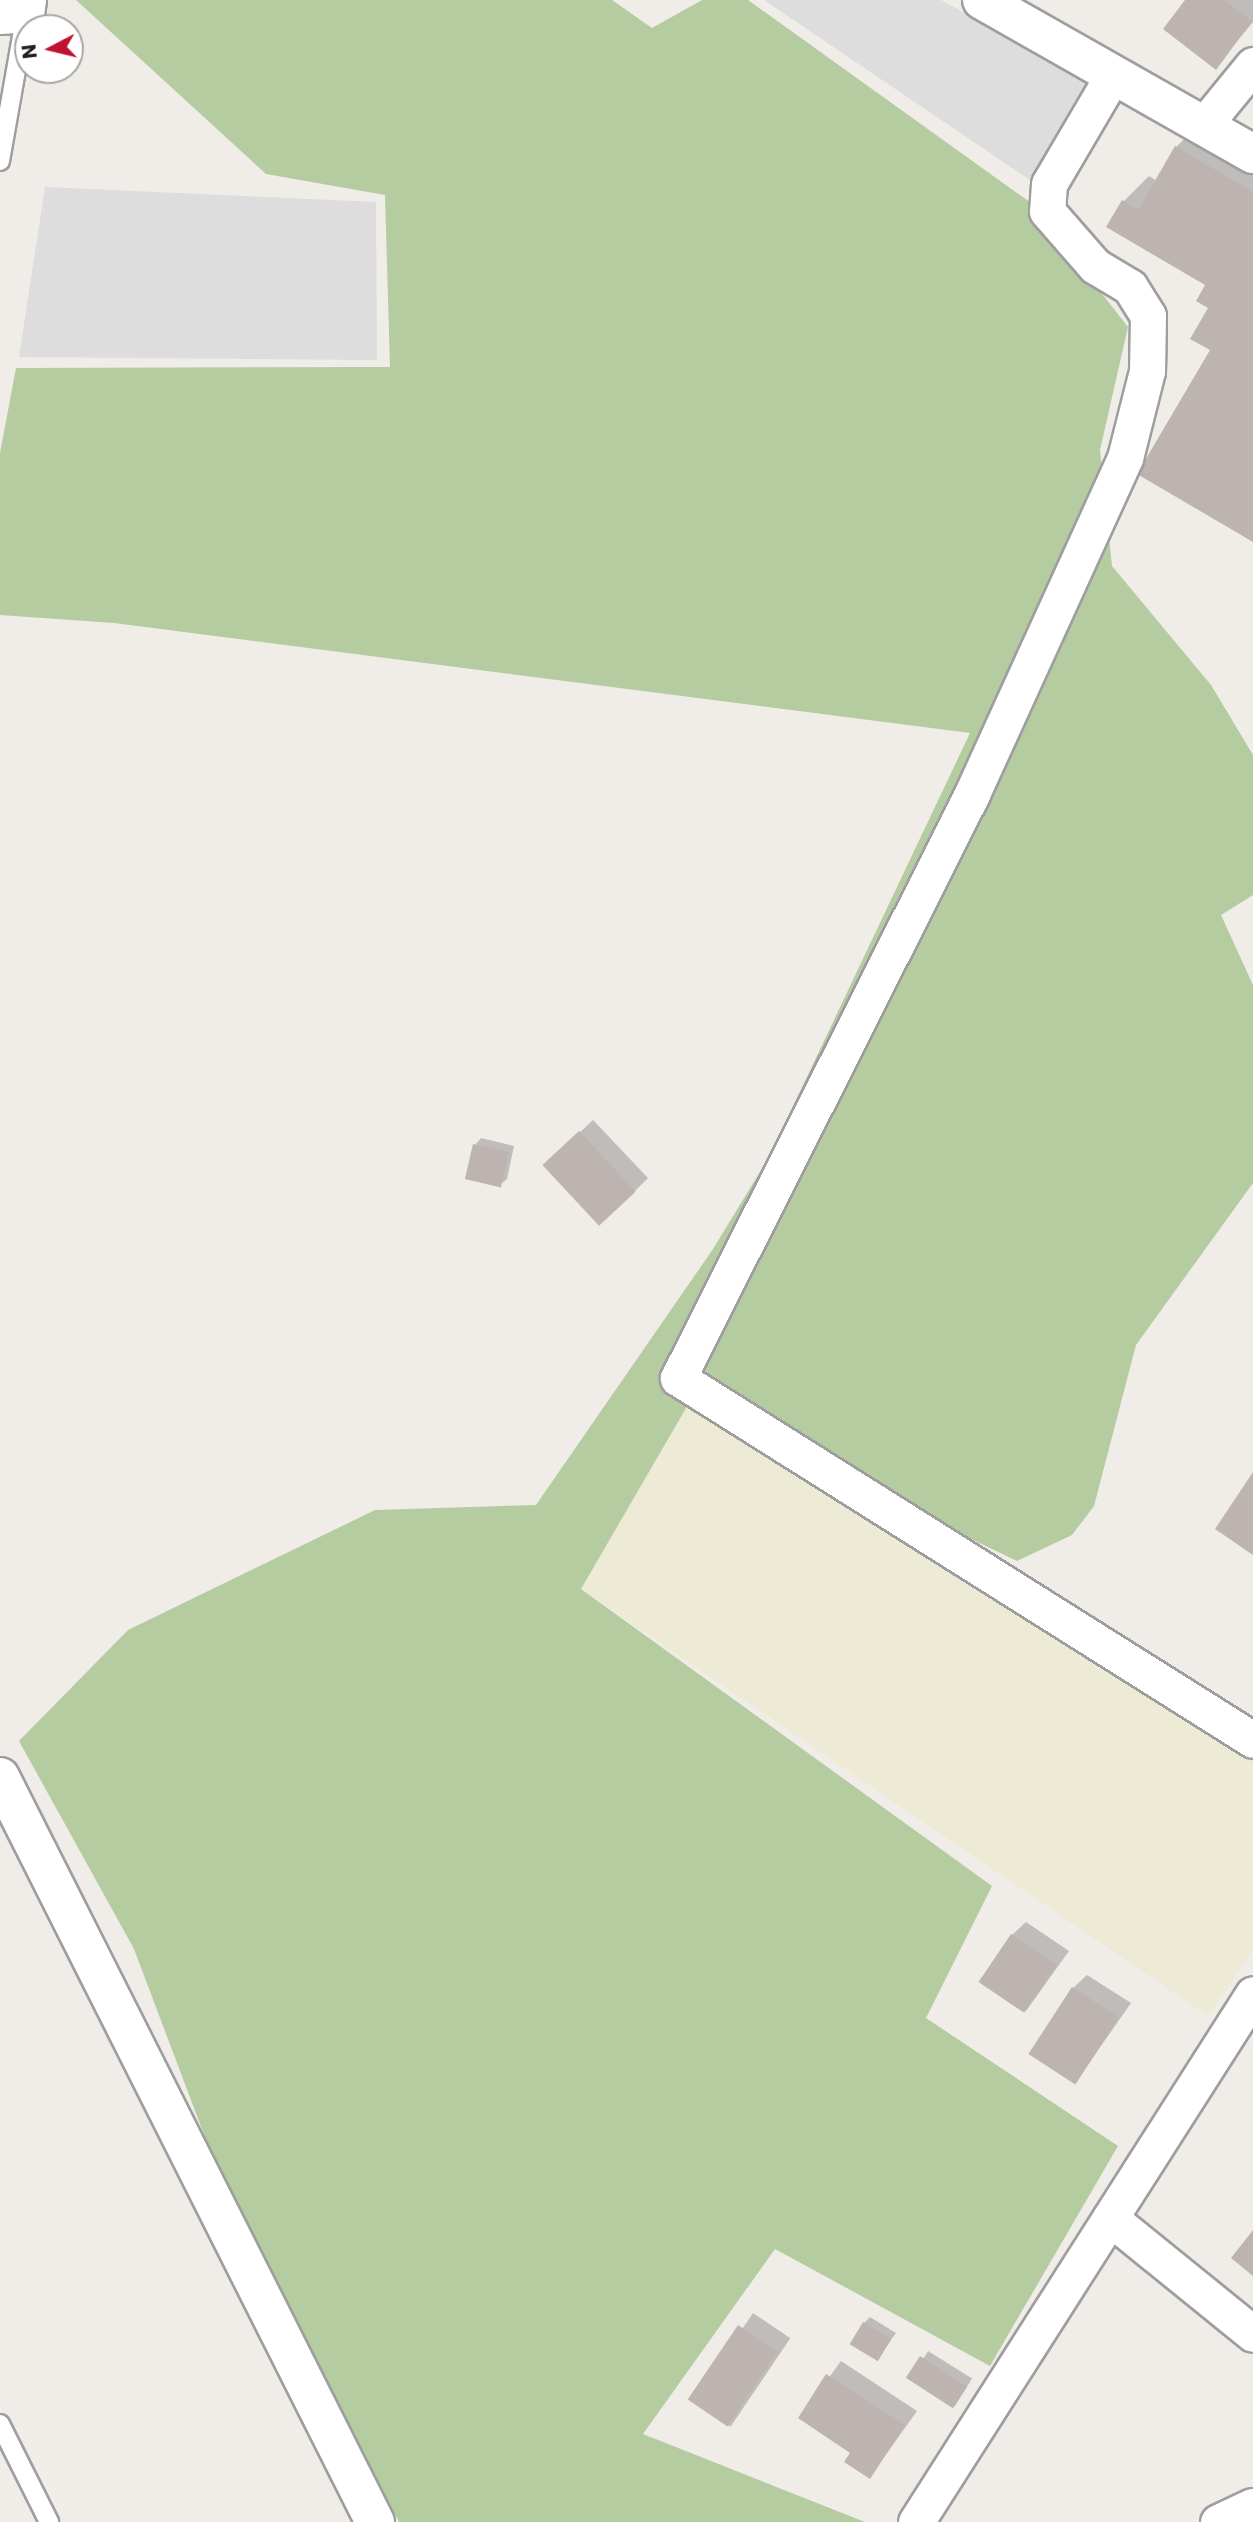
<!DOCTYPE html>
<style>
body{margin:0}
#map{position:relative;width:1253px;height:2522px;overflow:hidden;background:#f0ece8;font-family:Poppins,sans-serif}
div>[style]{position:absolute}
.farmland>*{inset:0;background:#edead6}
.forest>*{inset:0;background:#b5cca1}
.parking>*{inset:0;background:#ddd}
.shadow>*{inset:0;background:#0003;transform-origin:0 0}
.building>*{inset:0;background:#bdb4b1;transform-origin:0 0}
.roads{filter:drop-shadow(2px 0 #9e9e9e) drop-shadow(-2px 0 #9e9e9e) drop-shadow(0 2px #9e9e9e) drop-shadow(0 -2px #9e9e9e)}
.service>*{height:18px;margin:-9px;padding:0 9px;transform-origin:9px;border-radius:9px;background:#fff}
.minor>*{height:35px;margin:-17.5px;padding:0 17.5px;transform-origin:17.5px;border-radius:17.5px;background:#fff}
.tertiary>*{height:38px;margin:-19px;padding:0 19px;transform-origin:19px;border-radius:19px;background:#fff}
span{translate:-50% -50%;white-space:nowrap;text-align:center;line-height:1.15;-webkit-text-stroke:5px #fff;paint-order:stroke}
.north{position:absolute;left:14px;top:14px;width:70px;height:70px;box-sizing:border-box;background:#fff;border:2px solid #a6a6a6;border-radius:50%;rotate:263deg;font-size:19px;font-weight:700;line-height:28px;text-align:center;color:#212121}
.north::after{content:'';display:block;margin:auto;width:24px;height:32px;background:#bf1331;clip-path:polygon(50% 0,100% 100%,50% 72%,0 100%)}
</style>
<div id="map">
<div class="farmland">
<i style="clip-path:polygon(689px 1403px,1253px 1758px,1253px 1950px,1208px 2016px,581px 1589px)"></i>
</div>
<div class="forest">
<i style="clip-path:polygon(76px 0,612px 0,652px 28px,702px 0,748px 0,1031px 203px,1128px 327px,1100px 450px,1112px 566px,1211px 685px,1253px 755px,1253px 895px,1221px 915px,1253px 985px,1253px 1183px,1136px 1345px,1094px 1506px,1072px 1535px,1017px 1561px,689px 1403px,581px 1589px,992px 1886px,926px 2018px,1118px 2146px,990px 2366px,775px 2249px,643px 2434px,865px 2522px,399px 2522px,308px 2344px,240px 2230px,134px 1949px,19px 1741px,128px 1630px,375px 1510px,536px 1505px,713px 1249px,769px 1157px,970px 733px,114px 623px,0 615px,0 453px,16px 368px,390px 367px,385px 195px,266px 174px)"></i>
</div>
<div class="parking">
<i style="clip-path:polygon(764px 0,941px 0,1089px 81px,1030px 180px)"></i>
<i style="clip-path:polygon(45px 187px,376px 202px,377px 360px,19px 357px)"></i>
</div>
<div class="shadow">
<i style="clip-path:polygon(1187px 0,1253px 0,1253px 22px,1216px 67px)"></i>
<i style="clip-path:polygon(1202px 122px,1253px 152px,1253px 540px,1212px 349px,1208px 284px,1123px 202px,1149px 176px,1157px 181px,1176px 147px)"></i>
<i style="clip-path:polygon(593px 1120px,648px 1178px,635px 1191px,558px 1153px)"></i>
<i style="clip-path:polygon(481px 1138px,514px 1146px,507px 1179px,500px 1185px,475px 1145px)"></i>
<i style="clip-path:polygon(1026px 1922px,1069px 1951px,1026px 2011px,1012px 1935px)"></i>
<i style="clip-path:polygon(1087px 1975px,1131px 2003px,1075px 2083px,1073px 1988px)"></i>
<i style="left:753px;top:2313px;width:45px;height:107px;rotate:34deg"></i>
<i style="clip-path:polygon(870px 2317px,896px 2333px,877px 2359px,864px 2323px)"></i>
<i style="left:928px;top:2351px;width:52px;height:33px;rotate:32deg"></i>
<i style="clip-path:polygon(841px 2361px,917px 2411px,870px 2477px,853px 2452px,800px 2418px)"></i>
</div>
<div class="building">
<i style="clip-path:polygon(1185px 0,1224px 0,1252px 21px,1216px 70px,1163px 29px)"></i>
<i style="clip-path:polygon(1175px 146px,1253px 192px,1253px 542px,1137px 474px,1210px 350px,1190px 339px,1208px 308px,1196px 301px,1205px 285px,1106px 227px,1122px 200px,1138px 210px)"></i>
<i style="left:579px;top:1131px;width:83px;height:50px;rotate:47deg"></i>
<i style="left:473px;top:1144px;width:37px;height:36px;rotate:13deg"></i>
<i style="clip-path:polygon(1253px 1472px,1253px 1555px,1215px 1529px)"></i>
<i style="left:1011px;top:1934px;width:55px;height:58px;rotate:34deg"></i>
<i style="left:1072px;top:1987px;width:56px;height:80px;rotate:33deg"></i>
<i style="clip-path:polygon(1253px 2230px,1253px 2276px,1231px 2258px)"></i>
<i style="left:863px;top:2322px;width:33px;height:26px;rotate:31deg"></i>
<i style="left:738px;top:2325px;width:48px;height:90px;rotate:34deg"></i>
<i style="left:920px;top:2356px;width:56px;height:26px;rotate:33deg"></i>
<i style="clip-path:polygon(826px 2374px,905px 2425px,870px 2479px,844px 2462px,850px 2453px,798px 2418px)"></i>
</div>
<div class="roads">
<div class="service">
<i style="left:0;top:161px;width:149px;rotate:-80deg"></i>
<i style="left:0;top:2424px;width:110px;rotate:63.4deg"></i>
</div>
<div class="minor">
<i style="left:0;top:16px;width:26px;rotate:-4deg"></i>
<i style="left:26px;top:14px;width:14px;rotate:-82deg"></i>
<i style="left:1113px;top:75px;width:126px;rotate:120.4deg"></i>
<i style="left:1049px;top:184px;width:27px;rotate:94deg"></i>
<i style="left:1047px;top:211px;width:73px;rotate:48.9deg"></i>
<i style="left:1095px;top:266px;width:41px;rotate:31deg"></i>
<i style="left:1130px;top:287px;width:34px;rotate:58deg"></i>
<i style="left:1148px;top:316px;width:55px;rotate:91deg"></i>
<i style="left:1147px;top:371px;width:90px;rotate:104.2deg"></i>
<i style="left:1125px;top:458px;width:369px;rotate:114.5deg"></i>
<i style="left:972px;top:794px;width:654px;rotate:116.72deg"></i>
<i style="left:678px;top:1378px;width:679px;rotate:32.19deg"></i>
<i style="left:1203px;top:126px;width:79px;rotate:-50.7deg"></i>
<i style="left:1110px;top:2218px;width:184px;rotate:39deg"></i>
<i style="left:916px;top:2522px;width:626px;rotate:-57.45deg"></i>
<i style="left:1218px;top:2522px;width:38px;rotate:-25deg"></i>
</div>
<div class="tertiary">
<i style="left:982px;top:0;width:312px;rotate:29.6deg"></i>
<i style="left:0;top:1777px;width:834px;rotate:63.28deg"></i>
</div>
</div>
<div class="north">N</div>
</div>
